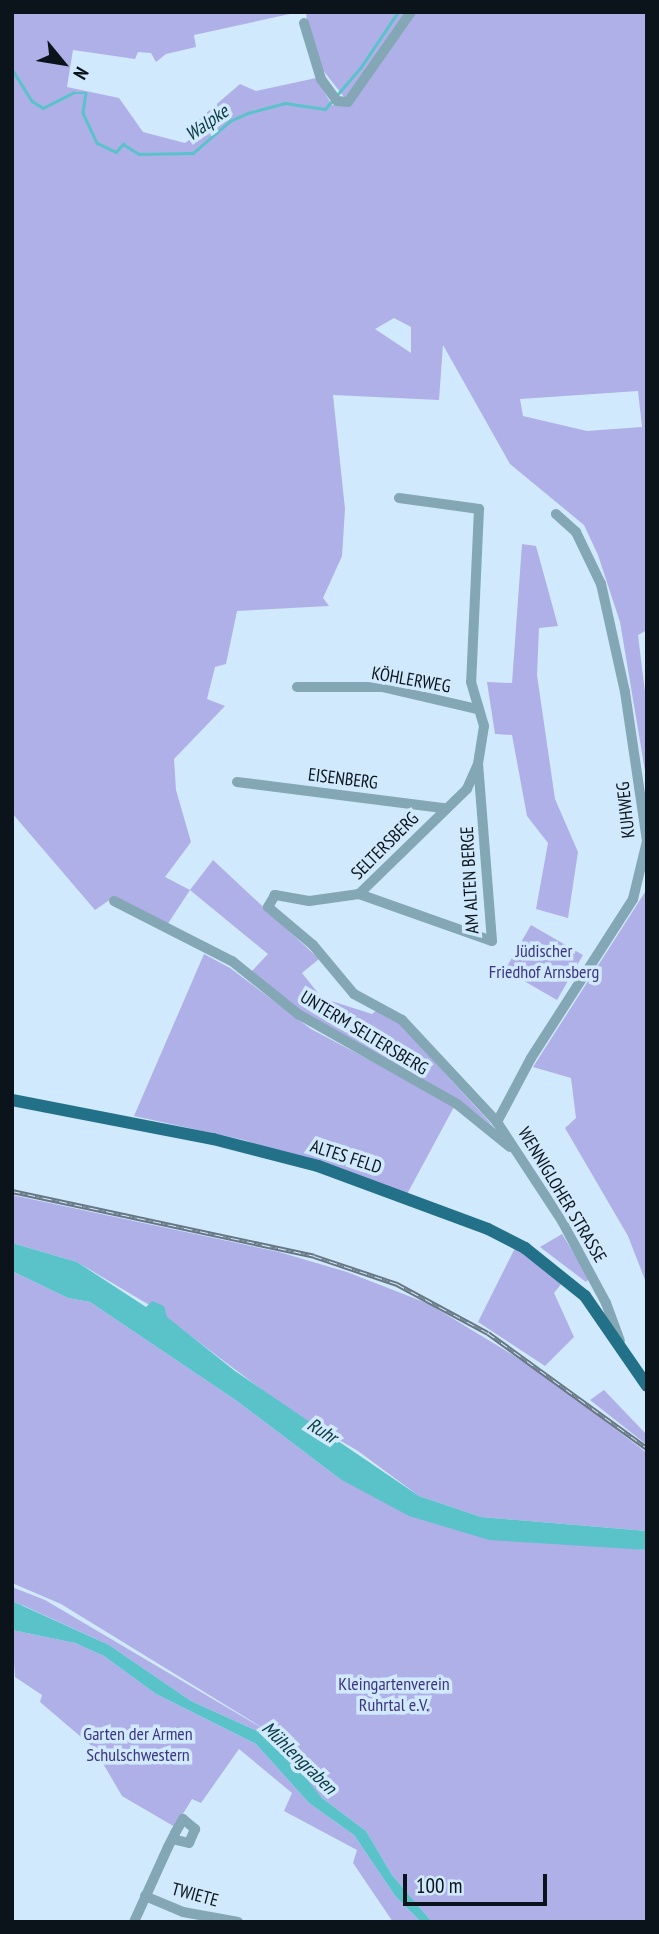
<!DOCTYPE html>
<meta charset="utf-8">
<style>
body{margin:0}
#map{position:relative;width:659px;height:1934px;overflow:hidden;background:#d0e9fd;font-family:"PT Sans Narrow",sans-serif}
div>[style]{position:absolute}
.green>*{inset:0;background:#b0b0e8;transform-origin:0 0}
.water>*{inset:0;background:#5ac2c9}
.stream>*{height:2.5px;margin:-1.25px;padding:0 1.25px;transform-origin:1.25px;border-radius:1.25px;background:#5ac2c9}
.minor>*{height:10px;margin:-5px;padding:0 5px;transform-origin:5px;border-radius:5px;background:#83a7b4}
.major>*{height:12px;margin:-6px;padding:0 6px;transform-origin:6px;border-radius:6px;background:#237189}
.rail>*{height:5px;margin-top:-2.5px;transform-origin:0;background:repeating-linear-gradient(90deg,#d0e9fd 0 8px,#667683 0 16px);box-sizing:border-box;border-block:2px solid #667683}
span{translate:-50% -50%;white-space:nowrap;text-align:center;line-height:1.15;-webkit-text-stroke:7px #d0e9fd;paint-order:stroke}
.street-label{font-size:18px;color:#0b141b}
.park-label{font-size:18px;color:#3d3482}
.water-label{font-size:19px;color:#073a3e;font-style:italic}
.frame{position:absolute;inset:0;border:14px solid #0b141b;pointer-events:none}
.north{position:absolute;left:28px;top:28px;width:70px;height:70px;-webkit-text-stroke:5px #d0e9fd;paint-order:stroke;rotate:120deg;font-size:19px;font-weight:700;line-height:28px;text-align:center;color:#0b141b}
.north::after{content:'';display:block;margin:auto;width:24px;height:32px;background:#0b141b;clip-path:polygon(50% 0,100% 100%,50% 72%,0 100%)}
.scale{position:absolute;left:403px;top:1874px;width:144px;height:32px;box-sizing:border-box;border:4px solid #0b141b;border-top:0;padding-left:9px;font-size:21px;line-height:24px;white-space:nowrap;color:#0b141b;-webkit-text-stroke:5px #d0e9fd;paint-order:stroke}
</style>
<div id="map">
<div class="green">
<i style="clip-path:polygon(evenodd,12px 12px,299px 12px,194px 35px,196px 47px,166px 54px,156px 62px,151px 53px,138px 52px,135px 59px,73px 50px,67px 87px,119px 98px,143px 132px,185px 143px,204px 129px,198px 120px,240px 84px,256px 91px,316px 78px,332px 105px,346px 106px,348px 102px,311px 55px,306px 12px,647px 12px,647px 630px,638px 635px,647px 708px,647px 783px,620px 622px,598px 555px,584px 525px,510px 464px,443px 345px,439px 400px,333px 395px,345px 509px,342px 556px,323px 598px,329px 606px,237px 611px,226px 664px,215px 667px,207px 699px,225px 706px,174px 759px,176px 790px,191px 842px,165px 877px,190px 890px,213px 860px,319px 959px,302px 973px,322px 998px,372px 1014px,377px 1010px,397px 1021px,495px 1128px,471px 1109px,308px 1017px,251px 972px,268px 954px,190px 890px,167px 925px,114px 897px,95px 910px,12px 813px,12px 12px,394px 318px,411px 327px,411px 353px,375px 329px,394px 318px,12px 12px,638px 391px,642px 427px,587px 431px,523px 416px,520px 399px,638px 391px)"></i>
<i style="clip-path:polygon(522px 544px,536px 546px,558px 626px,539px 628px,537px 675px,555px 799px,578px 852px,568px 918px,536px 909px,548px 843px,527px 816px,512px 735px,495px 734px,487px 682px,512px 683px)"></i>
<i style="clip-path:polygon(647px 889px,647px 1285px,628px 1236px,565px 1128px,576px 1118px,571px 1078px,533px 1067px)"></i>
<i style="left:531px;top:925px;width:60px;height:52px;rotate:30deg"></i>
<i style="clip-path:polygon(204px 954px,230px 968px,311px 1029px,455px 1105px,406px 1196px,244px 1140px,134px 1116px)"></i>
<i style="clip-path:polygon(12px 1195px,279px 1252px,347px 1272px,429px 1304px,536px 1369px,647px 1453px,647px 1531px,481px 1517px,419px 1496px,358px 1451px,290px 1411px,151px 1306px,77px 1262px,12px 1243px)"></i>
<i style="clip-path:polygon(562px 1234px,589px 1278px,586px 1282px,540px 1247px)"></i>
<i style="clip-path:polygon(515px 1248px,562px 1283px,554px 1293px,574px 1337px,545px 1366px,478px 1322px)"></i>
<i style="clip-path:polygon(12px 1271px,68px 1298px,90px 1302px,237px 1401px,340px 1479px,569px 1542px,647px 1550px,647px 1922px,432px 1922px,392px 1875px,366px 1831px,322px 1798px,264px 1734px,191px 1701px,109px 1645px,22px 1605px,12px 1629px,21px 1605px,12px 1601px,12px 1587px,45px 1600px,279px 1738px,61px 1604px,12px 1583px)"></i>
<i style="clip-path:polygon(604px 1390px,647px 1435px,647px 1445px,590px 1400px)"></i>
<i style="clip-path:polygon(12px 1630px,75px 1643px,104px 1656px,156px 1694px,256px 1744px,309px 1803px,354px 1835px,396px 1897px,421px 1922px,393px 1922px,353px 1863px,357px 1850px,284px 1811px,292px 1793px,239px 1749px,201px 1803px,192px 1799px,175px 1827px,122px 1796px,94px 1748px,40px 1702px,42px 1695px,15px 1677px)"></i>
</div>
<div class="water">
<i style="clip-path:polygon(12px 1243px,77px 1262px,146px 1307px,152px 1301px,164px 1306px,167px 1317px,235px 1371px,419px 1496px,481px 1517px,647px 1531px,647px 1550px,489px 1540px,409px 1516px,340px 1479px,237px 1401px,90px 1302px,68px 1298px,12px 1271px)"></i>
<i style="clip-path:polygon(12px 1601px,109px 1645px,191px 1701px,264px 1734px,286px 1753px,322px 1798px,366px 1831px,392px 1875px,432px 1922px,421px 1922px,396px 1897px,354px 1835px,309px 1803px,256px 1744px,156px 1694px,104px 1656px,75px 1643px,12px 1630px)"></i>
</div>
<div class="stream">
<i style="left:12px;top:69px;width:38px;rotate:58deg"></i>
<i style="left:32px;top:101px;width:13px;rotate:32deg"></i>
<i style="left:43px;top:108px;width:34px;rotate:-27deg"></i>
<i style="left:73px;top:93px;width:13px"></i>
<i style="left:86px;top:93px;width:20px;rotate:99deg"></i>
<i style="left:83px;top:113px;width:33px;rotate:65deg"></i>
<i style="left:97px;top:143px;width:21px;rotate:25deg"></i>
<i style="left:116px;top:152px;width:11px;rotate:-49deg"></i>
<i style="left:123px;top:144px;width:19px;rotate:32deg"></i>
<i style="left:139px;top:154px;width:54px;rotate:-1.1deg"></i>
<i style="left:193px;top:153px;width:49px;rotate:-40.9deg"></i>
<i style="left:230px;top:121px;width:20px;rotate:-24deg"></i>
<i style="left:248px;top:113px;width:38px;rotate:-15deg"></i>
<i style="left:285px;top:103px;width:40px;rotate:8.5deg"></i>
<i style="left:325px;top:109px;width:55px;rotate:-49.4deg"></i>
<i style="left:361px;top:67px;width:66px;rotate:-56.1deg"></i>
</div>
<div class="minor">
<i style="left:304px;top:23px;width:59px;rotate:73.1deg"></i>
<i style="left:321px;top:79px;width:27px;rotate:54deg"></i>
<i style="left:337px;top:101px;width:11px;rotate:5deg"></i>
<i style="left:348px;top:102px;width:110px;rotate:-55deg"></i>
<i style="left:399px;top:498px;width:81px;rotate:7.8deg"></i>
<i style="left:479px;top:509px;width:173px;rotate:92.6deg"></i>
<i style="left:471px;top:682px;width:46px;rotate:73.5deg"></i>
<i style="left:484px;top:726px;width:38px;rotate:99deg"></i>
<i style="left:478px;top:764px;width:27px;rotate:114deg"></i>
<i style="left:467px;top:789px;width:151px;rotate:135.8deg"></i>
<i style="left:359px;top:894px;width:50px;rotate:172deg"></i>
<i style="left:309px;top:901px;width:35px;rotate:-170deg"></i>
<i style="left:275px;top:895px;width:14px;rotate:120deg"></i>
<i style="left:268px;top:907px;width:59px;rotate:40.2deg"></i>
<i style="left:313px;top:945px;width:64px;rotate:50.1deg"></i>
<i style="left:354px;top:994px;width:55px;rotate:28.4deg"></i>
<i style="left:402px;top:1020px;width:139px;rotate:47deg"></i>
<i style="left:497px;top:1122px;width:118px;rotate:56.7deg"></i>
<i style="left:562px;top:1221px;width:93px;rotate:61.8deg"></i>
<i style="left:606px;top:1303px;width:40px;rotate:69.8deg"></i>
<i style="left:297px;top:687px;width:85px"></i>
<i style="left:382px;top:687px;width:98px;rotate:13deg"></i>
<i style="left:237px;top:782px;width:209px;rotate:7.2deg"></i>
<i style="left:359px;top:894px;width:141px;rotate:19.5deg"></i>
<i style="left:492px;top:941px;width:177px;rotate:-94.5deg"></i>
<i style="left:114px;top:901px;width:132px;rotate:27deg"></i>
<i style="left:232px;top:961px;width:85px;rotate:38.8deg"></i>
<i style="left:298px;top:1014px;width:183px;rotate:29.5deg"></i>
<i style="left:457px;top:1104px;width:68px;rotate:39.1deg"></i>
<i style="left:497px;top:1122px;width:72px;rotate:-62deg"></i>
<i style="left:531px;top:1058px;width:189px;rotate:-57.3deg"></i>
<i style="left:633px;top:899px;width:60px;rotate:-76.4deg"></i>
<i style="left:647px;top:841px;width:151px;rotate:-98.4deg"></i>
<i style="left:625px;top:692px;width:111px;rotate:-102.5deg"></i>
<i style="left:601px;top:584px;width:58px;rotate:-115.7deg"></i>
<i style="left:576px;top:532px;width:27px;rotate:-138deg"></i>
<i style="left:145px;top:1896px;width:41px;rotate:22.8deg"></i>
<i style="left:183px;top:1912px;width:56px;rotate:10.3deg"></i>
<i style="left:134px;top:1922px;width:82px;rotate:-65.6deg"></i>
<i style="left:168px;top:1847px;width:16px;rotate:-63deg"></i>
<i style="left:175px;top:1833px;width:16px;rotate:-60deg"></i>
<i style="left:183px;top:1819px;width:16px;rotate:40deg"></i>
<i style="left:195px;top:1829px;width:15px;rotate:113deg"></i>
<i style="left:189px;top:1843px;width:17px;rotate:-167deg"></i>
</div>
<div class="major">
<i style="left:12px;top:1100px;width:205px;rotate:11deg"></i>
<i style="left:213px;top:1139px;width:108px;rotate:14.4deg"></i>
<i style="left:318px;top:1166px;width:181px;rotate:20.3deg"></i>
<i style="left:488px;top:1229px;width:42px;rotate:27.2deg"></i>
<i style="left:525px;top:1248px;width:77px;rotate:38.7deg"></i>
<i style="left:585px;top:1296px;width:109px;rotate:55.4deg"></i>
</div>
<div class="rail">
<i style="left:12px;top:1191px;width:309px;rotate:12.1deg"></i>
<i style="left:314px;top:1256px;width:88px;rotate:18.6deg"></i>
<i style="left:397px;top:1284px;width:103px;rotate:28.3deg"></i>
<i style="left:488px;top:1333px;width:196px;rotate:35.9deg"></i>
</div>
<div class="street-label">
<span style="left:411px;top:680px;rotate:10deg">KÖHLERWEG</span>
<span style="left:343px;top:779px;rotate:7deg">EISENBERG</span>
<span style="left:626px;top:810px;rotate:-96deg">KUHWEG</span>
<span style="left:385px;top:846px;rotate:-45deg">SELTERSBERG</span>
<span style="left:470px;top:880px;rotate:-93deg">AM ALTEN BERGE</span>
<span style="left:364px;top:1033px;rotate:31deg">UNTERM SELTERSBERG</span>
<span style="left:346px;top:1157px;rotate:18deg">ALTES FELD</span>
<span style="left:562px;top:1195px;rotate:59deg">WENNIGLOHER STRASSE</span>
<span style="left:195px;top:1895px;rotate:15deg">TWIETE</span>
</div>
<div class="park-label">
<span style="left:544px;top:962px">Jüdischer<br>Friedhof Arnsberg</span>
<span style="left:394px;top:1695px">Kleingartenverein<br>Ruhrtal e.V.</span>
<span style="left:138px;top:1745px">Garten der Armen<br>Schulschwestern</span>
</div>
<div class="water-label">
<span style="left:207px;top:123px;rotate:-35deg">Walpke</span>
<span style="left:322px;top:1431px;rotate:32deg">Ruhr</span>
<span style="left:299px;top:1758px;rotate:44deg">Mühlengraben</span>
</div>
<div class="frame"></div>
<div class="north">N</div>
<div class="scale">100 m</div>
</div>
